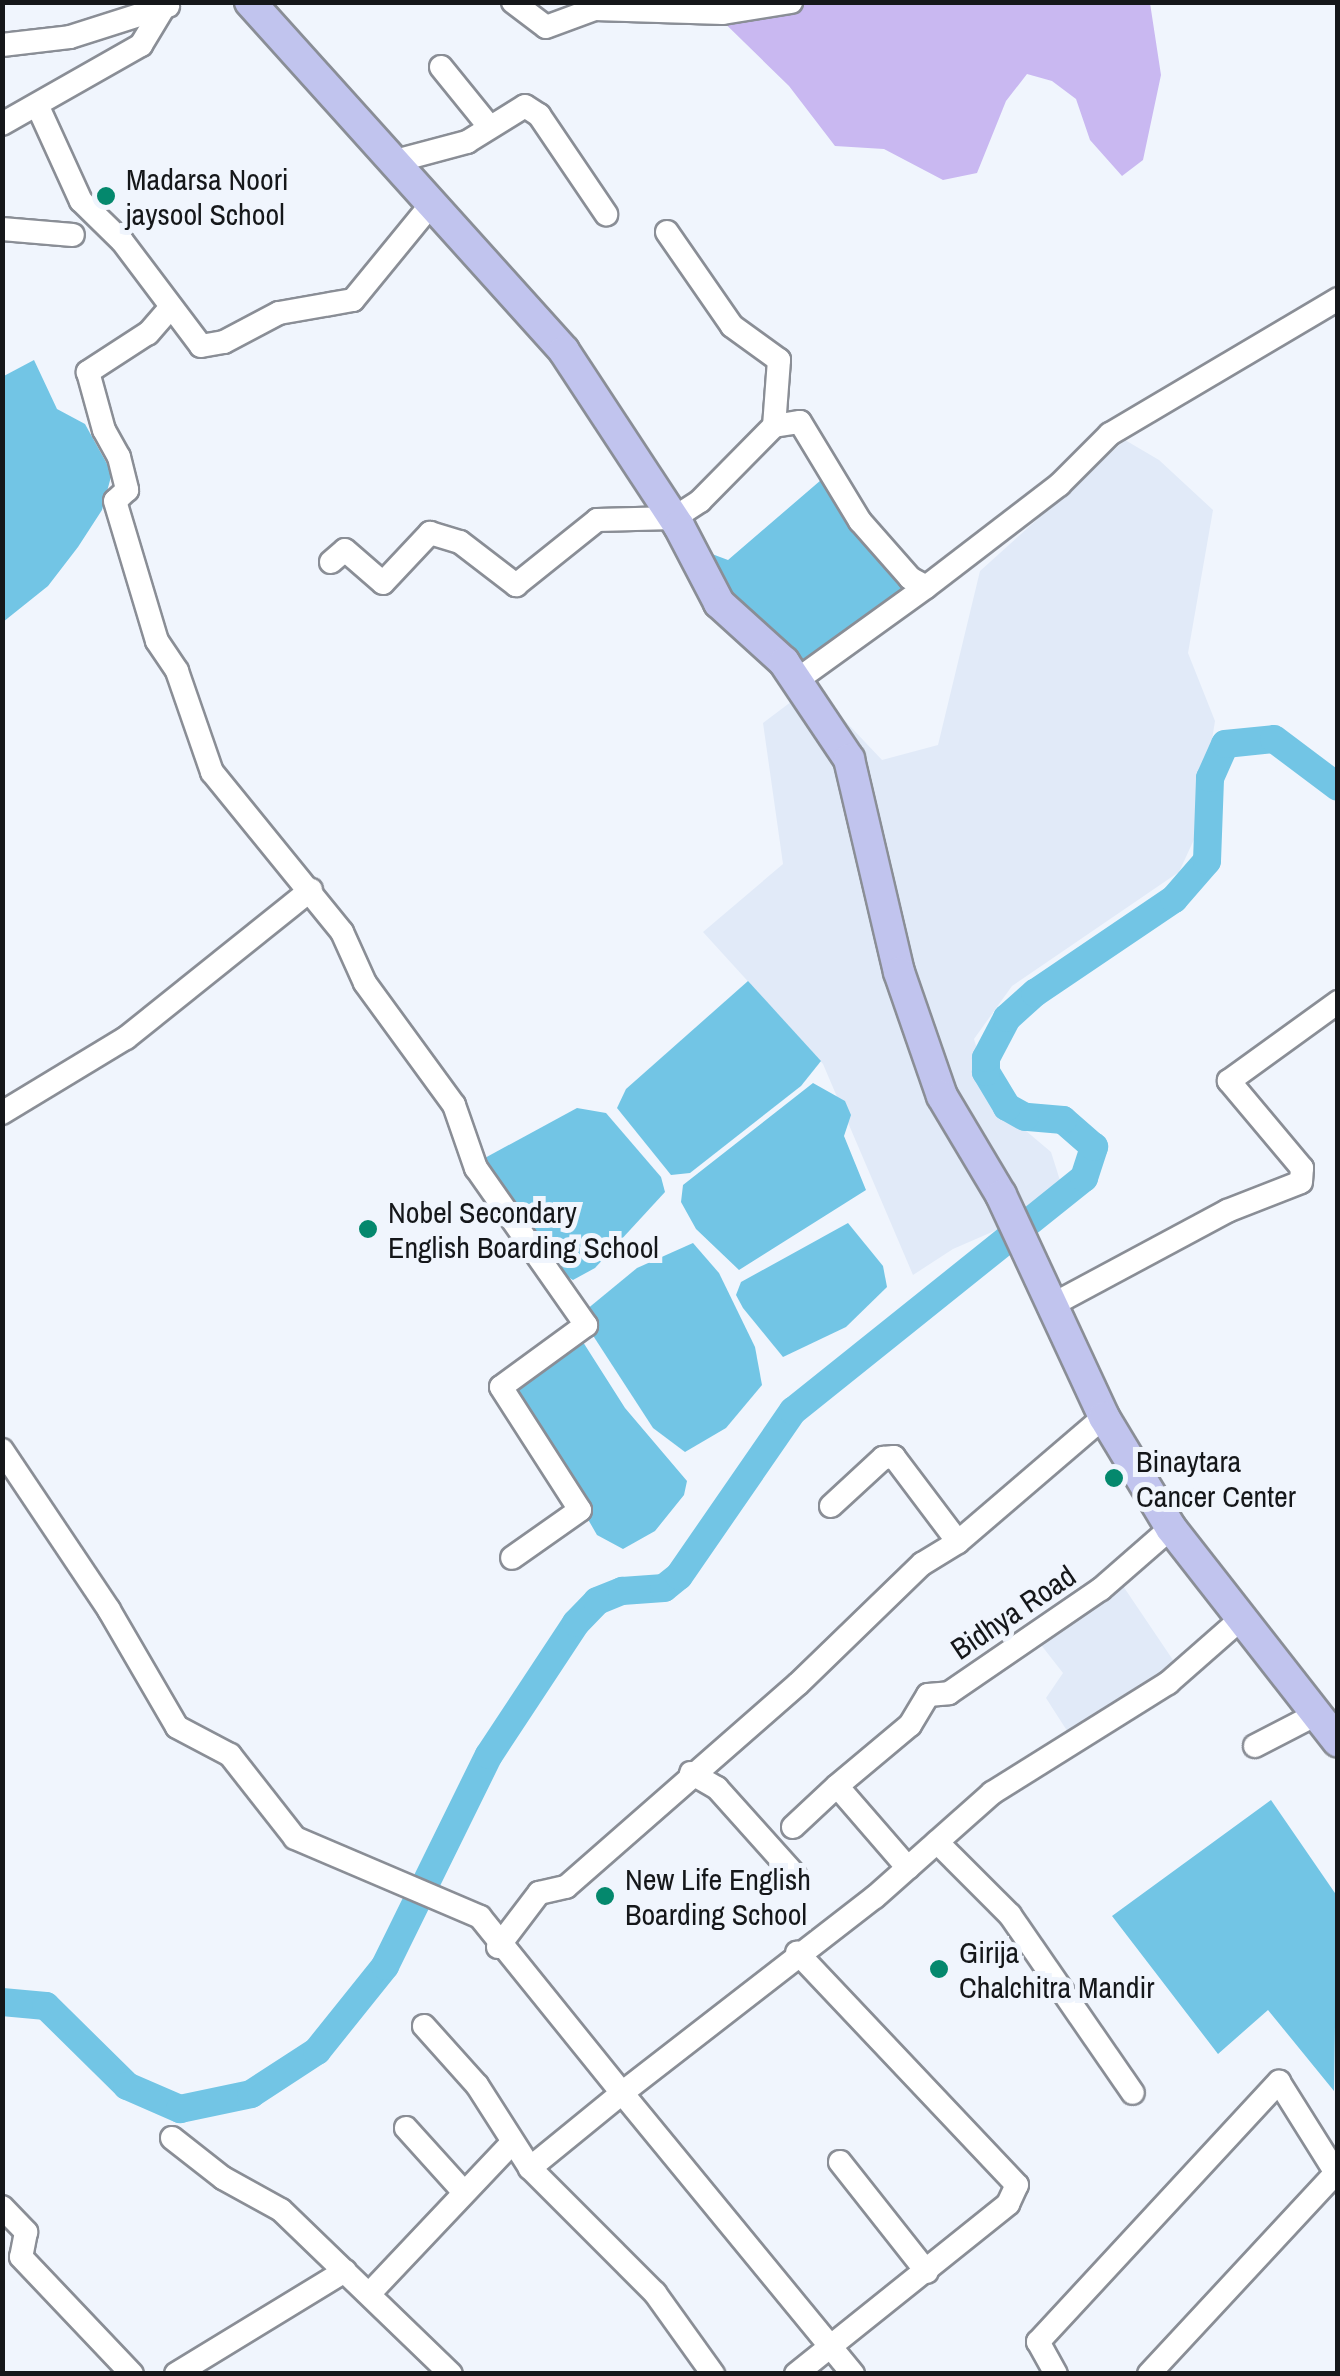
<!DOCTYPE html>
<style>
body{margin:0}
#map{position:relative;width:1340px;height:2376px;overflow:hidden;background:#f0f5fd;font-family:"Archivo Narrow",sans-serif}
div>[style]{position:absolute}
.built>*{inset:0;background:#e1eaf8}
.green>*{inset:0;background:#c9b8f1}
.water>*{inset:0;background:#72c5e5}
.river>*{height:28px;margin:-14px;padding:0 14px;transform-origin:14px;border-radius:14px;background:#72c5e5}
.roads{filter:drop-shadow(2px 0 #8a8e96) drop-shadow(-2px 0 #8a8e96) drop-shadow(0 2px #8a8e96) drop-shadow(0 -2px #8a8e96)}
.minor>*{height:22px;margin:-11px;padding:0 11px;transform-origin:11px;border-radius:11px;background:#fff}
.major>*{height:30px;margin:-15px;padding:0 15px;transform-origin:15px;border-radius:15px;background:#c1c4ee}
.dots>*{width:28px;height:28px;translate:-50% -50%;box-sizing:border-box;border:5px solid #f0f5fd;border-radius:50%}
span{translate:-50% -50%;white-space:nowrap;text-align:center;line-height:1.15;-webkit-text-stroke:10px #f0f5fd;paint-order:stroke}
.poi-label{font-size:30px;color:#15171a}
.left{translate:0 -50%;text-align:left}
.street-label{font-size:30px;color:#15171a}
.frame{position:absolute;inset:0;border:5px solid #15171a;pointer-events:none}
</style>
<div id="map">
<div class="built">
<i style="clip-path:polygon(1125px 440px,1159px 460px,1213px 510px,1188px 653px,1215px 721px,1197px 833px,1179px 872px,1012px 986px,974px 1039px,994px 1104px,1051px 1152px,1064px 1193px,1052px 1206px,953px 1249px,913px 1275px,823px 1064px,703px 932px,783px 864px,763px 723px,812px 686px,882px 760px,938px 745px,980px 571px)"></i>
<i style="clip-path:polygon(1119px 1580px,1175px 1663px,1071px 1737px,1046px 1698px,1063px 1673px,1038px 1641px)"></i>
</div>
<div class="green">
<i style="clip-path:polygon(704px 3px,1150px 3px,1161px 75px,1143px 160px,1122px 176px,1090px 140px,1076px 99px,1052px 81px,1027px 74px,1006px 101px,977px 173px,943px 180px,884px 149px,835px 146px,789px 86px)"></i>
</div>
<div class="water">
<i style="clip-path:polygon(34px 360px,57px 409px,85px 424px,112px 473px,102px 510px,78px 547px,48px 586px,3px 622px,2px 377px)"></i>
<i style="clip-path:polygon(828px 474px,912px 587px,800px 664px,728px 608px,712px 554px,728px 560px)"></i>
<i style="clip-path:polygon(748px 981px,821px 1061px,801px 1086px,690px 1173px,671px 1175px,617px 1108px,626px 1089px)"></i>
<i style="clip-path:polygon(813px 1083px,845px 1101px,851px 1115px,844px 1136px,866px 1190px,739px 1270px,696px 1229px,681px 1202px,683px 1185px)"></i>
<i style="clip-path:polygon(577px 1108px,606px 1113px,661px 1177px,665px 1192px,595px 1268px,573px 1280px,556px 1270px,483px 1159px)"></i>
<i style="clip-path:polygon(848px 1223px,883px 1266px,887px 1287px,846px 1327px,783px 1357px,743px 1308px,736px 1295px,741px 1282px)"></i>
<i style="clip-path:polygon(693px 1243px,719px 1273px,755px 1347px,762px 1385px,726px 1428px,685px 1452px,653px 1428px,592px 1334px,586px 1310px,637px 1268px)"></i>
<i style="clip-path:polygon(583px 1342px,625px 1408px,687px 1481px,684px 1495px,655px 1531px,623px 1549px,597px 1535px,510px 1384px)"></i>
<i style="clip-path:polygon(1271px 1800px,1337px 1896px,1334px 2091px,1268px 2010px,1218px 2054px,1112px 1916px)"></i>
</div>
<div class="river">
<i style="left:2px;top:2002px;width:44px;rotate:5.2deg"></i>
<i style="left:46px;top:2006px;width:114px;rotate:44.6deg"></i>
<i style="left:127px;top:2086px;width:58px;rotate:23.5deg"></i>
<i style="left:180px;top:2109px;width:73px;rotate:-11.9deg"></i>
<i style="left:251px;top:2094px;width:79px;rotate:-33.1deg"></i>
<i style="left:317px;top:2051px;width:109px;rotate:-51.3deg"></i>
<i style="left:385px;top:1966px;width:235px;rotate:-63.8deg"></i>
<i style="left:489px;top:1755px;width:158px;rotate:-56.6deg"></i>
<i style="left:576px;top:1623px;width:30px;rotate:-46deg"></i>
<i style="left:597px;top:1601px;width:27px;rotate:-22deg"></i>
<i style="left:622px;top:1591px;width:42px;rotate:-4.1deg"></i>
<i style="left:664px;top:1588px;width:19px;rotate:-39deg"></i>
<i style="left:679px;top:1576px;width:201px;rotate:-55.4deg"></i>
<i style="left:793px;top:1411px;width:373px;rotate:-38.7deg"></i>
<i style="left:1084px;top:1178px;width:33px;rotate:-72deg"></i>
<i style="left:1094px;top:1147px;width:41px;rotate:-138.9deg"></i>
<i style="left:1063px;top:1120px;width:38px;rotate:-175deg"></i>
<i style="left:1025px;top:1117px;width:21px;rotate:-151deg"></i>
<i style="left:1007px;top:1107px;width:41px;rotate:-121deg"></i>
<i style="left:986px;top:1072px;width:14px;rotate:-90deg"></i>
<i style="left:986px;top:1058px;width:45px;rotate:-62.3deg"></i>
<i style="left:1007px;top:1018px;width:38px;rotate:-42deg"></i>
<i style="left:1035px;top:993px;width:168px;rotate:-34.1deg"></i>
<i style="left:1174px;top:899px;width:50px;rotate:-49deg"></i>
<i style="left:1207px;top:861px;width:83px;rotate:-87.9deg"></i>
<i style="left:1210px;top:778px;width:37px;rotate:-66deg"></i>
<i style="left:1225px;top:744px;width:49px;rotate:-5.8deg"></i>
<i style="left:1274px;top:739px;width:80px;rotate:36.9deg"></i>
</div>
<div class="roads">
<div class="minor">
<i style="left:513px;top:2px;width:41px;rotate:37.1deg"></i>
<i style="left:546px;top:27px;width:52px;rotate:-20.2deg"></i>
<i style="left:595px;top:9px;width:128px;rotate:1.8deg"></i>
<i style="left:723px;top:13px;width:69px;rotate:-9.2deg"></i>
<i style="left:2px;top:45px;width:68px;rotate:-6.7deg"></i>
<i style="left:70px;top:37px;width:103px;rotate:-17.6deg"></i>
<i style="left:441px;top:67px;width:75px;rotate:51deg"></i>
<i style="left:39px;top:109px;width:101px;rotate:65.5deg"></i>
<i style="left:81px;top:201px;width:57px;rotate:44.3deg"></i>
<i style="left:122px;top:241px;width:131px;rotate:53deg"></i>
<i style="left:201px;top:346px;width:23px;rotate:-10deg"></i>
<i style="left:224px;top:342px;width:62px;rotate:-27.8deg"></i>
<i style="left:279px;top:313px;width:75px;rotate:-10deg"></i>
<i style="left:353px;top:300px;width:122px;rotate:-50.7deg"></i>
<i style="left:2px;top:124px;width:160px;rotate:-29.6deg"></i>
<i style="left:141px;top:45px;width:44px;rotate:-58.8deg"></i>
<i style="left:392px;top:162px;width:78px;rotate:-14.9deg"></i>
<i style="left:467px;top:142px;width:68px;rotate:-31.8deg"></i>
<i style="left:525px;top:106px;width:17px;rotate:33deg"></i>
<i style="left:539px;top:115px;width:120px;rotate:55.9deg"></i>
<i style="left:2px;top:229px;width:71px;rotate:4.8deg"></i>
<i style="left:667px;top:232px;width:114px;rotate:55.3deg"></i>
<i style="left:732px;top:326px;width:58px;rotate:35.9deg"></i>
<i style="left:779px;top:360px;width:66px;rotate:94.3deg"></i>
<i style="left:171px;top:307px;width:35px;rotate:131deg"></i>
<i style="left:148px;top:333px;width:72px;rotate:147deg"></i>
<i style="left:88px;top:372px;width:60px;rotate:74.6deg"></i>
<i style="left:104px;top:430px;width:31px;rotate:61deg"></i>
<i style="left:119px;top:457px;width:34px;rotate:76deg"></i>
<i style="left:127px;top:490px;width:16px;rotate:137deg"></i>
<i style="left:115px;top:501px;width:146px;rotate:73.3deg"></i>
<i style="left:157px;top:641px;width:36px;rotate:56deg"></i>
<i style="left:177px;top:671px;width:107px;rotate:70.9deg"></i>
<i style="left:212px;top:772px;width:206px;rotate:50.9deg"></i>
<i style="left:342px;top:932px;width:56px;rotate:65.7deg"></i>
<i style="left:365px;top:983px;width:151px;rotate:53.9deg"></i>
<i style="left:454px;top:1105px;width:67px;rotate:70.8deg"></i>
<i style="left:476px;top:1168px;width:192px;rotate:55deg"></i>
<i style="left:586px;top:1325px;width:105px;rotate:143.9deg"></i>
<i style="left:501px;top:1387px;width:146px;rotate:57.3deg"></i>
<i style="left:580px;top:1510px;width:83px;rotate:144.8deg"></i>
<i style="left:331px;top:562px;width:18px;rotate:-41deg"></i>
<i style="left:345px;top:550px;width:50px;rotate:41deg"></i>
<i style="left:383px;top:583px;width:69px;rotate:-46.8deg"></i>
<i style="left:430px;top:533px;width:31px;rotate:17deg"></i>
<i style="left:460px;top:542px;width:71px;rotate:37.5deg"></i>
<i style="left:516px;top:585px;width:104px;rotate:-38.7deg"></i>
<i style="left:597px;top:520px;width:77px;rotate:-1.5deg"></i>
<i style="left:674px;top:518px;width:31px;rotate:-33deg"></i>
<i style="left:700px;top:501px;width:105px;rotate:-45.4deg"></i>
<i style="left:774px;top:426px;width:26px;rotate:-9deg"></i>
<i style="left:800px;top:422px;width:116px;rotate:58.8deg"></i>
<i style="left:860px;top:521px;width:76px;rotate:48.7deg"></i>
<i style="left:910px;top:578px;width:18px;rotate:29deg"></i>
<i style="left:926px;top:587px;width:159px;rotate:144.2deg"></i>
<i style="left:926px;top:587px;width:168px;rotate:-37.5deg"></i>
<i style="left:1059px;top:485px;width:72px;rotate:-45deg"></i>
<i style="left:1110px;top:434px;width:265px;rotate:-30.6deg"></i>
<i style="left:2px;top:1113px;width:145px;rotate:-31.2deg"></i>
<i style="left:126px;top:1038px;width:237px;rotate:-38.7deg"></i>
<i style="left:1052px;top:1305px;width:199px;rotate:-28.2deg"></i>
<i style="left:1227px;top:1211px;width:79px;rotate:-21.4deg"></i>
<i style="left:1301px;top:1182px;width:14px;rotate:-86deg"></i>
<i style="left:1302px;top:1168px;width:114px;rotate:-130deg"></i>
<i style="left:1229px;top:1081px;width:135px;rotate:-35.9deg"></i>
<i style="left:2px;top:1450px;width:192px;rotate:56.2deg"></i>
<i style="left:109px;top:1610px;width:135px;rotate:59.8deg"></i>
<i style="left:177px;top:1727px;width:60px;rotate:27.8deg"></i>
<i style="left:230px;top:1755px;width:105px;rotate:51.9deg"></i>
<i style="left:295px;top:1838px;width:201px;rotate:23.1deg"></i>
<i style="left:480px;top:1917px;width:226px;rotate:51.1deg"></i>
<i style="left:622px;top:2093px;width:119px;rotate:140.8deg"></i>
<i style="left:831px;top:1506px;width:71px;rotate:-42.7deg"></i>
<i style="left:883px;top:1458px;width:11px;rotate:-5deg"></i>
<i style="left:894px;top:1457px;width:106px;rotate:53deg"></i>
<i style="left:1255px;top:1746px;width:70px;rotate:-27.3deg"></i>
<i style="left:691px;top:1773px;width:30px;rotate:30deg"></i>
<i style="left:717px;top:1788px;width:117px;rotate:48.1deg"></i>
<i style="left:793px;top:1827px;width:60px;rotate:-43deg"></i>
<i style="left:937px;top:1842px;width:103px;rotate:45deg"></i>
<i style="left:1010px;top:1915px;width:216px;rotate:55.4deg"></i>
<i style="left:908px;top:1868px;width:108px;rotate:-130.9deg"></i>
<i style="left:837px;top:1786px;width:95px;rotate:-39.9deg"></i>
<i style="left:910px;top:1725px;width:35px;rotate:-59deg"></i>
<i style="left:928px;top:1695px;width:21px;rotate:-5deg"></i>
<i style="left:949px;top:1693px;width:184px;rotate:-34.4deg"></i>
<i style="left:1101px;top:1589px;width:93px;rotate:-41.1deg"></i>
<i style="left:498px;top:1947px;width:68px;rotate:-52.8deg"></i>
<i style="left:539px;top:1893px;width:28px;rotate:-13deg"></i>
<i style="left:566px;top:1887px;width:308px;rotate:-41.2deg"></i>
<i style="left:798px;top:1684px;width:173px;rotate:-44.1deg"></i>
<i style="left:922px;top:1564px;width:42px;rotate:-31.4deg"></i>
<i style="left:958px;top:1542px;width:192px;rotate:-40.6deg"></i>
<i style="left:424px;top:2026px;width:79px;rotate:48.1deg"></i>
<i style="left:477px;top:2085px;width:98px;rotate:57.4deg"></i>
<i style="left:530px;top:2168px;width:177px;rotate:45deg"></i>
<i style="left:655px;top:2293px;width:100px;rotate:54.4deg"></i>
<i style="left:406px;top:2128px;width:85px;rotate:47.9deg"></i>
<i style="left:172px;top:2138px;width:65px;rotate:38.1deg"></i>
<i style="left:223px;top:2178px;width:66px;rotate:28.9deg"></i>
<i style="left:281px;top:2210px;width:236px;rotate:44deg"></i>
<i style="left:840px;top:2162px;width:140px;rotate:51.7deg"></i>
<i style="left:2px;top:2207px;width:35px;rotate:46deg"></i>
<i style="left:26px;top:2232px;width:25px;rotate:101deg"></i>
<i style="left:21px;top:2257px;width:161px;rotate:46.5deg"></i>
<i style="left:370px;top:2293px;width:207px;rotate:-46.6deg"></i>
<i style="left:176px;top:2374px;width:198px;rotate:-31.4deg"></i>
<i style="left:796px;top:2374px;width:272px;rotate:-38.7deg"></i>
<i style="left:1008px;top:2204px;width:21px;rotate:-65deg"></i>
<i style="left:1017px;top:2185px;width:320px;rotate:-133.4deg"></i>
<i style="left:853px;top:2374px;width:364px;rotate:-129.4deg"></i>
<i style="left:622px;top:2093px;width:320px;rotate:-37.8deg"></i>
<i style="left:875px;top:1897px;width:157px;rotate:-41.6deg"></i>
<i style="left:992px;top:1793px;width:208px;rotate:-32deg"></i>
<i style="left:1168px;top:1683px;width:100px;rotate:-41.3deg"></i>
<i style="left:1056px;top:2374px;width:37px;rotate:-119deg"></i>
<i style="left:1038px;top:2342px;width:355px;rotate:-47.2deg"></i>
<i style="left:1279px;top:2082px;width:111px;rotate:57.9deg"></i>
<i style="left:1149px;top:2374px;width:275px;rotate:-47.1deg"></i>
</div>
<div class="major">
<i style="left:250px;top:2px;width:469px;rotate:48deg"></i>
<i style="left:564px;top:351px;width:209px;rotate:56.7deg"></i>
<i style="left:679px;top:526px;width:87px;rotate:62.5deg"></i>
<i style="left:719px;top:603px;width:88px;rotate:42.2deg"></i>
<i style="left:784px;top:662px;width:117px;rotate:56.2deg"></i>
<i style="left:849px;top:759px;width:219px;rotate:76.8deg"></i>
<i style="left:899px;top:972px;width:131px;rotate:70.9deg"></i>
<i style="left:942px;top:1096px;width:115px;rotate:59.2deg"></i>
<i style="left:1001px;top:1195px;width:245px;rotate:65.1deg"></i>
<i style="left:1104px;top:1417px;width:130px;rotate:58.9deg"></i>
<i style="left:1171px;top:1528px;width:271px;rotate:52deg"></i>
</div>
</div>
<div class="dots">
<i style="left:106px;top:196px;background:#04886d"></i>
<i style="left:368px;top:1229px;background:#04886d"></i>
<i style="left:1114px;top:1478px;background:#04886d"></i>
<i style="left:605px;top:1896px;background:#04886d"></i>
<i style="left:939px;top:1969px;background:#04886d"></i>
</div>
<div class="poi-label">
<span class="left" style="left:126px;top:196px">Madarsa Noori<br>jaysool School</span>
<span class="left" style="left:388px;top:1229px">Nobel Secondary<br>English Boarding School</span>
<span class="left" style="left:1136px;top:1478px">Binaytara<br>Cancer Center</span>
<span class="left" style="left:625px;top:1896px">New Life English<br>Boarding School</span>
<span class="left" style="left:959px;top:1969px">Girija<br>Chalchitra Mandir</span>
</div>
<div class="street-label">
<span style="left:1013px;top:1612px;rotate:-34deg">Bidhya Road</span>
</div>
<div class="frame"></div>
</div>
